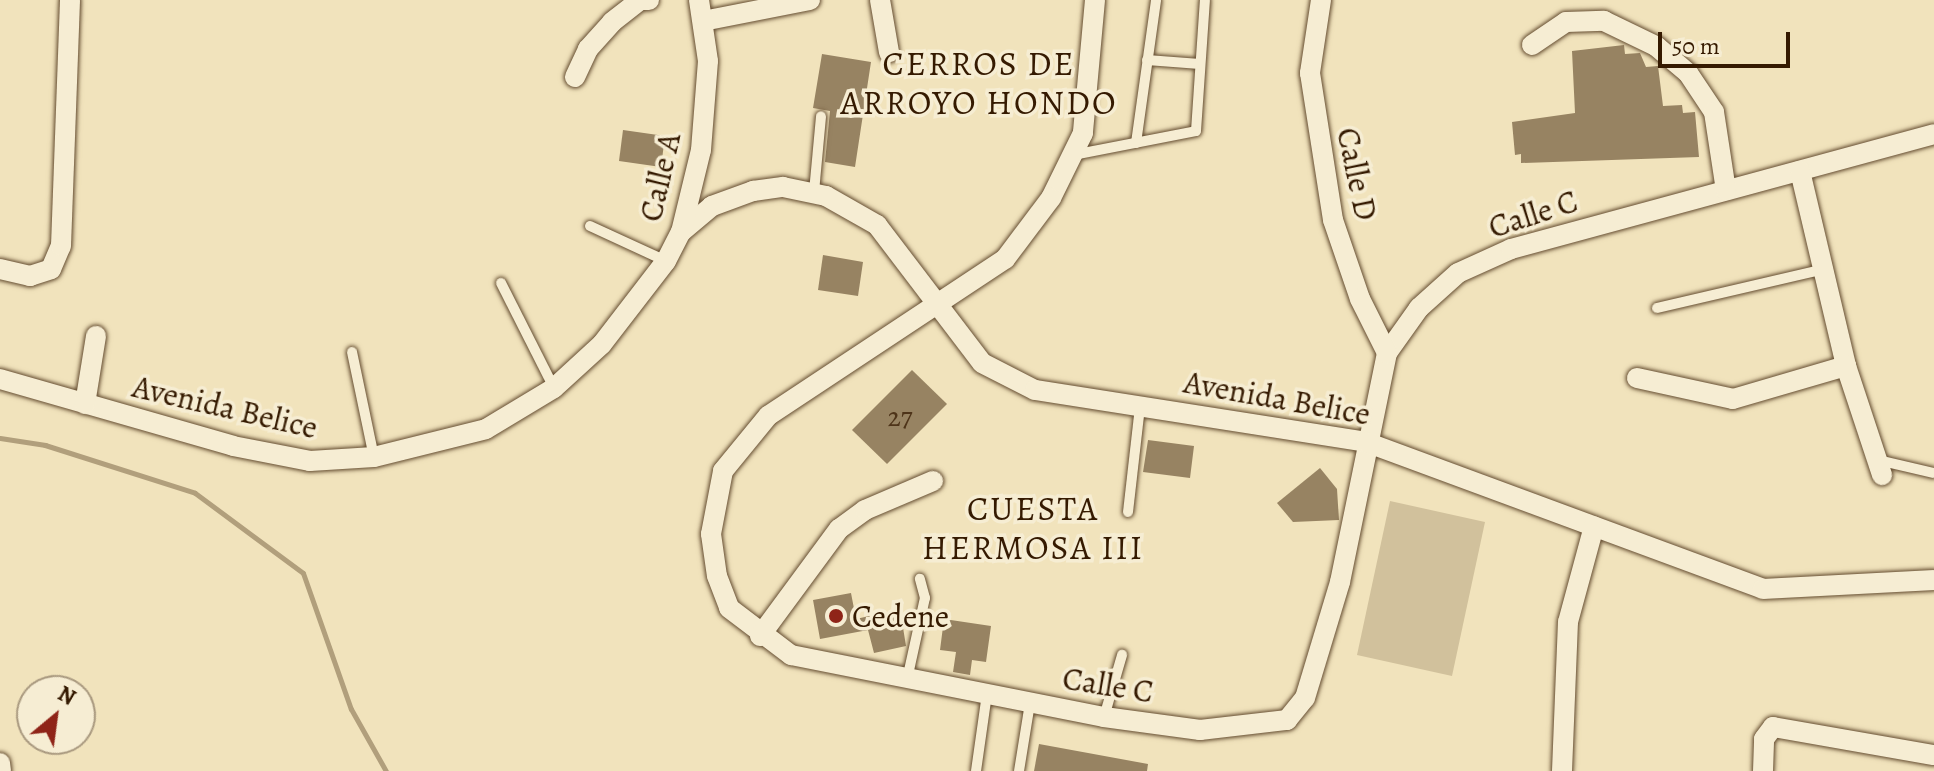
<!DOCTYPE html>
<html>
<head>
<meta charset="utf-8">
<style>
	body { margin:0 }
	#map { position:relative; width:1934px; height:771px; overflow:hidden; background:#f1e3bc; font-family:Alegreya,serif }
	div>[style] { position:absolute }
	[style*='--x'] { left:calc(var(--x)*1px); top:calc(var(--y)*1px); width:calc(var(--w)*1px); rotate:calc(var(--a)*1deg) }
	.green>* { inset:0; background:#d1c19c }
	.stream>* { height:5px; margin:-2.5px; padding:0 2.5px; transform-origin:2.5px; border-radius:2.5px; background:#b19f7c }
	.building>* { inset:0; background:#978362 }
	.roads { filter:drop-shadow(0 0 2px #644c30) drop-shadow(0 0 2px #644c30) }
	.service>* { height:10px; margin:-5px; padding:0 5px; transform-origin:5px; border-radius:5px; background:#f6edd3 }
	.minor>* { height:20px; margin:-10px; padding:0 10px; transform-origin:10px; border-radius:10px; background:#f6edd3 }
	.dots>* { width:22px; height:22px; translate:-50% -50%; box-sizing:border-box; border:4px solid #f6edd3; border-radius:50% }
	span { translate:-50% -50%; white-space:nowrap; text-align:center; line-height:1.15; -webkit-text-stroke:7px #f6edd3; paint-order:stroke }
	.number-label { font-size:28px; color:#4e3419 }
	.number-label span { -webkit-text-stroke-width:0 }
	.street-label { font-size:32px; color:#351a01 }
	.poi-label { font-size:32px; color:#351a01 }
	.left { translate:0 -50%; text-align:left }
	.neighbourhood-label { font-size:34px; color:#351a01; letter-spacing:2px }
	.north { position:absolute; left:16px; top:675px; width:80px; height:80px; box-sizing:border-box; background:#f6edd3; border:2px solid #a9997f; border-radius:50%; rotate:29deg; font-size:22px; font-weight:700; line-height:32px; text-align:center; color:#351a01 }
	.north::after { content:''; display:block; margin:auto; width:28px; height:36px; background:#8f2418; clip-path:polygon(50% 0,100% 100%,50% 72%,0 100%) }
	.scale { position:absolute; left:1658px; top:32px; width:132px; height:36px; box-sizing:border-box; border:4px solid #351a01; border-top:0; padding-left:10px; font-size:24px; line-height:28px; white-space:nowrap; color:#351a01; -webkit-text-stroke:6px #f6edd3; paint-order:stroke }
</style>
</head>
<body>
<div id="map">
	<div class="green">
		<i style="clip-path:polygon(1390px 501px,1485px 522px,1452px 676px,1357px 655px)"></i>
	</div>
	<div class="stream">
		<i style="--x:0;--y:438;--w:46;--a:8.8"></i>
		<i style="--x:45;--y:445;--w:157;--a:17.7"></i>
		<i style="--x:195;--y:493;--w:134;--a:36.5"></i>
		<i style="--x:303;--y:573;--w:144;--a:70.6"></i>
		<i style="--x:351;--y:709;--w:71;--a:60.6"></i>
	</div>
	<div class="building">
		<i style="clip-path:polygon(1624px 45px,1625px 54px,1640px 53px,1646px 67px,1658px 66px,1663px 106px,1682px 105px,1683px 113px,1695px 112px,1699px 157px,1521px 163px,1521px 154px,1515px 155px,1512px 122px,1575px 113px,1572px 51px)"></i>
		<i style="clip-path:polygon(822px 54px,871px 62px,855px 167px,825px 162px,830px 111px,813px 108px)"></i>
		<i style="clip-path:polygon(623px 130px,665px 136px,661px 167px,619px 161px)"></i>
		<i style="clip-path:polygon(823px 255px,863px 262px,858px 296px,818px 290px)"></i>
		<i style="clip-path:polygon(912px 370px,947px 404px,887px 464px,852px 430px)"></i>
		<i style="clip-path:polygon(1148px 440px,1194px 446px,1190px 478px,1143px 472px)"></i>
		<i style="clip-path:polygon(1320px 468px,1337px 489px,1339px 520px,1293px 522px,1277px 503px)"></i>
		<i style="clip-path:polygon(851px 593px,856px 619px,900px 609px,906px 646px,874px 653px,868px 630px,820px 639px,813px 600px)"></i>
		<i style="clip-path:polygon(944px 619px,991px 626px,986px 662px,972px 660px,970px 675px,953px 672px,956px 652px,940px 650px)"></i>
		<i style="clip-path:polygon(1039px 744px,1148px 764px,1147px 771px,1034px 771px)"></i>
	</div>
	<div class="roads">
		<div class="service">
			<i style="--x:1147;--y:60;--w:53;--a:4.3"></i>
			<i style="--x:1136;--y:143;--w:144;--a:-82"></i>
			<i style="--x:1073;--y:155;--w:125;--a:-11"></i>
			<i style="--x:1196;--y:131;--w:131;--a:-86.1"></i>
			<i style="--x:814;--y:192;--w:76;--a:-84.7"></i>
			<i style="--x:590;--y:226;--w:84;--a:24.7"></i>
			<i style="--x:501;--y:283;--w:118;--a:63.2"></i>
			<i style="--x:1657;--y:308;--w:171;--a:-13.1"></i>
			<i style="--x:352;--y:352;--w:107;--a:78.2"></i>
			<i style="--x:1878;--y:460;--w:57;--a:13.1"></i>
			<i style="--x:1128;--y:512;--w:107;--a:-83.5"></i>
			<i style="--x:908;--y:675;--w:79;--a:-77.6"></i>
			<i style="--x:925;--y:598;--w:20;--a:-105"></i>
			<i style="--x:1104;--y:717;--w:65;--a:-73.8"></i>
			<i style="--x:976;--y:771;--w:78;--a:-81.9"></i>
			<i style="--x:1019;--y:771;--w:69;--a:-80.8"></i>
		</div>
		<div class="minor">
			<i style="--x:880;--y:0;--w:53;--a:80.2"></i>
			<i style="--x:1095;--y:0;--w:134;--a:95.2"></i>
			<i style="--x:1083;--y:133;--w:72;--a:116.2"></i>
			<i style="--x:1051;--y:198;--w:76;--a:127"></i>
			<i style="--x:1005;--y:259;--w:284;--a:146.5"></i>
			<i style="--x:768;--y:416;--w:71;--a:129.3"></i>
			<i style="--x:723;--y:471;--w:64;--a:100.8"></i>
			<i style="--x:711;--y:534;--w:42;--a:81.9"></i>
			<i style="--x:717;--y:576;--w:34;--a:69"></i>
			<i style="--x:729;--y:608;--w:78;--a:37.2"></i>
			<i style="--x:791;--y:655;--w:319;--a:11.2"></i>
			<i style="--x:1104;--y:717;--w:97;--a:7.7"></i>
			<i style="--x:1200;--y:730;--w:88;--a:-6.6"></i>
			<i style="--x:1287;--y:720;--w:28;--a:-51"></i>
			<i style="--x:1305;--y:698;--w:121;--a:-73.2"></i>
			<i style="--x:1340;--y:582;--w:234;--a:-78.4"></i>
			<i style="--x:1387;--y:353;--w:55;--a:-54.6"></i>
			<i style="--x:1419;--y:308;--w:52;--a:-41.9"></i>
			<i style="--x:1458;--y:273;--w:58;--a:-24.4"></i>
			<i style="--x:1511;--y:249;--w:438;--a:-15.2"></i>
			<i style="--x:1321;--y:0;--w:74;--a:98.6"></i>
			<i style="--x:1310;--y:73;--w:149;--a:81.1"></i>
			<i style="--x:1333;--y:220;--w:83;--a:71.1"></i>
			<i style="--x:1360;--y:299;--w:60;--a:63.4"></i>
			<i style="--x:703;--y:21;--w:109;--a:-11.1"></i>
			<i style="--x:1532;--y:45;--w:41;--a:-34.1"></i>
			<i style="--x:1566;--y:22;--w:38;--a:-2"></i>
			<i style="--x:1604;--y:21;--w:58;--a:25.7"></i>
			<i style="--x:1656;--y:46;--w:42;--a:40.2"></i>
			<i style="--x:1688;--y:73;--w:47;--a:56.3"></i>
			<i style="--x:1714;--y:112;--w:79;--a:81.3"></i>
			<i style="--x:575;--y:77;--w:31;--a:-65"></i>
			<i style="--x:588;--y:49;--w:36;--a:-48"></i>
			<i style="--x:612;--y:22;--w:36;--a:-38"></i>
			<i style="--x:640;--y:0;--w:9;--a:0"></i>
			<i style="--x:1800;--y:171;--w:200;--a:76.7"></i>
			<i style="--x:1846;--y:366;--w:115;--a:71.7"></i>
			<i style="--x:681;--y:232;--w:40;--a:-40"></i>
			<i style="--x:712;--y:206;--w:44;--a:-20.1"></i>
			<i style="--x:753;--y:191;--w:30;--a:-8"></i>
			<i style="--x:783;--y:187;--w:44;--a:11.8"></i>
			<i style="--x:826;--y:196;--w:59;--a:29.6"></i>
			<i style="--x:877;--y:225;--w:173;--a:52.7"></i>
			<i style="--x:982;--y:363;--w:59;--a:27"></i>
			<i style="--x:1035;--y:390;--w:335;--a:8.9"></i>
			<i style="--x:1366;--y:442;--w:423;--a:20.3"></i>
			<i style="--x:1763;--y:589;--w:171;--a:-3"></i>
			<i style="--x:0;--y:269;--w:31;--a:13"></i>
			<i style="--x:30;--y:276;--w:22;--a:-18"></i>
			<i style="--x:51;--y:269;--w:25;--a:-67"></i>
			<i style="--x:61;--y:246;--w:246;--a:-87.9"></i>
			<i style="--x:1637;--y:378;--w:98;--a:12.3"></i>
			<i style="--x:1733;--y:399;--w:118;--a:-16.3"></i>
			<i style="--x:0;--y:379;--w:242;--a:16"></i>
			<i style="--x:233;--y:446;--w:78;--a:11"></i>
			<i style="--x:310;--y:461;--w:64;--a:-3.6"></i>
			<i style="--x:374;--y:457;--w:115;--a:-14"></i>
			<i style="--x:486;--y:429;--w:79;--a:-31.1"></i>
			<i style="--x:554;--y:388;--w:65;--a:-42.5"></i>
			<i style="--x:602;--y:344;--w:105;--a:-52.4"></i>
			<i style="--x:666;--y:261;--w:33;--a:-63"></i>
			<i style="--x:681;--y:232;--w:84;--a:-76.3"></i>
			<i style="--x:701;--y:150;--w:89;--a:-85.5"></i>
			<i style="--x:708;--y:61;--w:62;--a:-98.4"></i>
			<i style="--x:85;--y:404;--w:69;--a:-80.8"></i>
			<i style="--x:760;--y:636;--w:133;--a:-53.6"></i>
			<i style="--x:839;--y:529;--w:32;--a:-36"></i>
			<i style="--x:865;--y:510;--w:74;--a:-23.1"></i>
			<i style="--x:0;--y:763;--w:8;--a:83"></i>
			<i style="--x:1562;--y:771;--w:149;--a:-87.7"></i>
			<i style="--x:1568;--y:622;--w:99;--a:-74.8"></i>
			<i style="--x:1763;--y:771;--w:32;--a:-88"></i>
			<i style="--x:1764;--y:739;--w:15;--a:-53"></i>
			<i style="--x:1773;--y:727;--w:163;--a:9.9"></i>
		</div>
	</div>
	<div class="dots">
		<i style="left:836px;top:616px;background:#8f2418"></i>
	</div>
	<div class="number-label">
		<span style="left:900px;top:417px">27</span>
	</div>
	<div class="street-label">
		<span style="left:1357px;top:174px;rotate:78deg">Calle D</span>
		<span style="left:660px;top:177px;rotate:-77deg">Calle A</span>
		<span style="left:1533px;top:214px;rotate:-18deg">Calle C</span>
		<span style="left:1277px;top:398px;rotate:10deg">Avenida Belice</span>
		<span style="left:225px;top:407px;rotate:13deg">Avenida Belice</span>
		<span style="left:1108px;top:685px;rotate:9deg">Calle C</span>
	</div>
	<div class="poi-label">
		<span class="left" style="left:852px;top:616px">Cedene</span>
	</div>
	<div class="neighbourhood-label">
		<span style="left:979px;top:83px">CERROS DE<br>ARROYO HONDO</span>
		<span style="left:1033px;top:528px">CUESTA<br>HERMOSA III</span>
	</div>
	<div class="north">N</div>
	<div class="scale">50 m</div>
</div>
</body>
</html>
